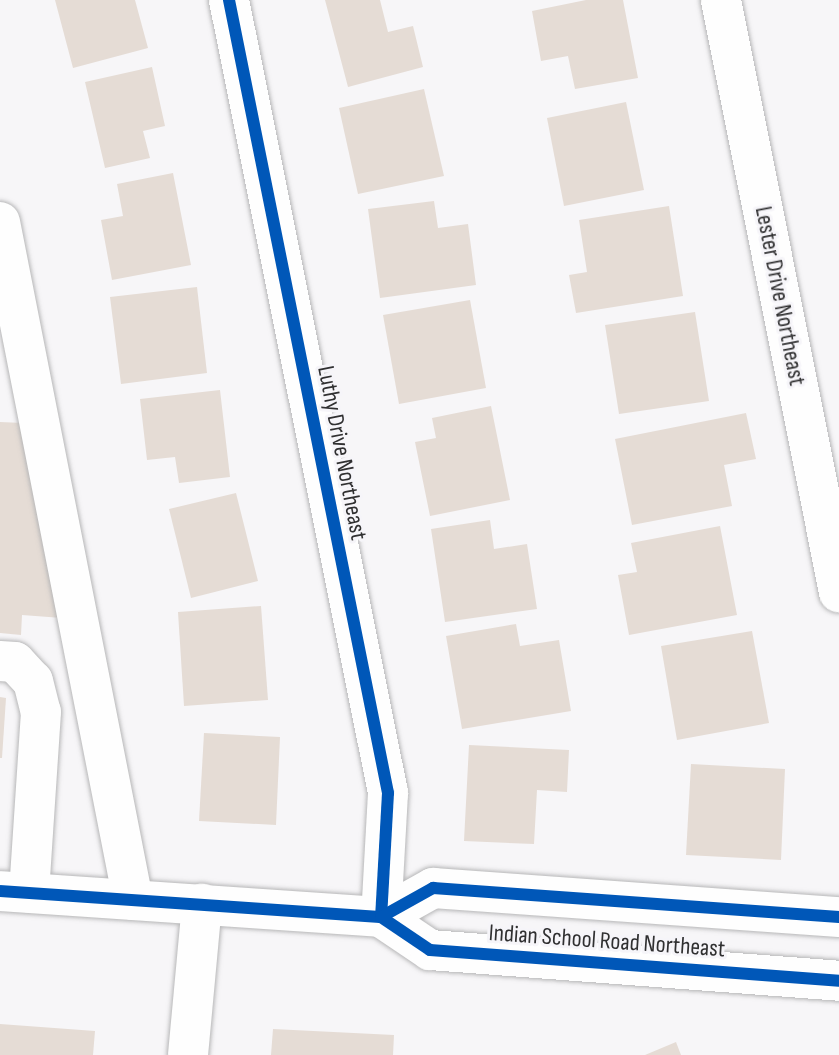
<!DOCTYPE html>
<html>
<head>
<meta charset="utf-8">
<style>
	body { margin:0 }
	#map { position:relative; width:839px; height:1055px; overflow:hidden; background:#f7f6f8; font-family:"Sofia Sans Condensed",sans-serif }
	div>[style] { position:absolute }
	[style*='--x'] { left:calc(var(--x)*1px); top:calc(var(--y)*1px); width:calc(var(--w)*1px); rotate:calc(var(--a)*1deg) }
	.building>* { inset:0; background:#e5dcd5 }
	.roads { filter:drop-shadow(0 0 2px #b7b7b8) drop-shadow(0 0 2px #b7b7b8) }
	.minor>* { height:40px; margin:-20px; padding:0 20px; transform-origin:20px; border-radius:20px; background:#fefefe }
	.cycleway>* { height:12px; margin:-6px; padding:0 6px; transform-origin:6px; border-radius:6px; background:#0057b8 }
	span { translate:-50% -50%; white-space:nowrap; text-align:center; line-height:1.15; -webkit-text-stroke:6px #f6f5f9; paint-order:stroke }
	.street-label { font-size:24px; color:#303031 }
</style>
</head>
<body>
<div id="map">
	<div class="building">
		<i style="clip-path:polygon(55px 0,135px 0,148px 48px,73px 68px)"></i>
		<i style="clip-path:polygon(325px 0,380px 0,388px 32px,413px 26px,423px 67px,348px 87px)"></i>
		<i style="clip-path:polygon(586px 0,623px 0,638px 78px,575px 89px,568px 56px,541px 61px,532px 11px)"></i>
		<i style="clip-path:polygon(152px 67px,165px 126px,143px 131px,150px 158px,105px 168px,85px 82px)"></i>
		<i style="clip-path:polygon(424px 89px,444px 176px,358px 194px,339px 108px)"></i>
		<i style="clip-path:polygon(626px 102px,644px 190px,564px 206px,547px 118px)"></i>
		<i style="clip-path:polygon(173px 173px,191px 265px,112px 280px,101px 220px,123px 216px,117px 184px)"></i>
		<i style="clip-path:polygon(434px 201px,438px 228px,468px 224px,476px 285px,380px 298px,368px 209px)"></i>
		<i style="clip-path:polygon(669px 206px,683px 296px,576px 313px,569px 275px,587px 272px,579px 220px)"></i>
		<i style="clip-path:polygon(197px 287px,207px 373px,121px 384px,110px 297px)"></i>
		<i style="clip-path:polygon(470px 300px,486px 388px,399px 404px,383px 315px)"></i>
		<i style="clip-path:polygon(695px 312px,709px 401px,619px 414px,605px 325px)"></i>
		<i style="clip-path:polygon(220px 390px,230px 477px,179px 483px,175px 457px,147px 460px,140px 399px)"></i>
		<i style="clip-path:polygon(491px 406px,510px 500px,430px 516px,415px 442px,436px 438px,432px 418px)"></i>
		<i style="clip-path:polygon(746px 413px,756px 459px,724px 465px,732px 506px,632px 525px,615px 439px)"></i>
		<i style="clip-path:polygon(0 422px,23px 423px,62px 618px,22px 615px,21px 635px,0 633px)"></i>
		<i style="clip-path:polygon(236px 493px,258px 581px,191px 598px,169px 509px)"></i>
		<i style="clip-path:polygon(490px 520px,494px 549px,527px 544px,537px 609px,445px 622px,431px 529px)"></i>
		<i style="clip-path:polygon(720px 526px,737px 615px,629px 635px,618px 575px,637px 572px,631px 543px)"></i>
		<i style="clip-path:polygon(261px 606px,268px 700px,184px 706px,178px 612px)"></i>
		<i style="clip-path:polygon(516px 624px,520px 646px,559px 640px,571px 711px,462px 729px,446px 636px)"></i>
		<i style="clip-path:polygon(752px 631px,769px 723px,677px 740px,661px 646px)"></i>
		<i style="clip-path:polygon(0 697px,6px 698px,2px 758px,0 758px)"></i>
		<i style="clip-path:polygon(204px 733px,280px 737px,276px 825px,199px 821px)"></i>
		<i style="clip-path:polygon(469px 745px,569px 750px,567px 792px,537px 790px,534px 844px,464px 841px)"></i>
		<i style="clip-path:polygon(691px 764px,785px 769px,781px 860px,686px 855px)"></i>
		<i style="clip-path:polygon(0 1024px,95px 1031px,93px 1055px,0 1055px)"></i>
		<i style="clip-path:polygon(273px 1029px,394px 1035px,393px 1055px,271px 1055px)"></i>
		<i style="clip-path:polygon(676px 1042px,681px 1055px,645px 1055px)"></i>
	</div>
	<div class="roads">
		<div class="minor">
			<i style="--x:229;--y:0;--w:809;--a:78.66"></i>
			<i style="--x:388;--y:793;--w:124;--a:93.2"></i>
			<i style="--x:721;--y:0;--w:604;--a:78.73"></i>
			<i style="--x:0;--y:222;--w:691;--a:78.9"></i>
			<i style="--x:0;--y:661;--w:15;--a:4"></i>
			<i style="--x:15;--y:662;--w:26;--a:47"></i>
			<i style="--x:33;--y:681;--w:32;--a:76"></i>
			<i style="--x:41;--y:712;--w:181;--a:93.8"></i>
			<i style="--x:0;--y:891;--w:382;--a:3.9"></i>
			<i style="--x:381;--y:917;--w:59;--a:34"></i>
			<i style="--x:430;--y:950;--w:410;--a:4.3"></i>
			<i style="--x:381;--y:917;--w:60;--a:-29.1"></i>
			<i style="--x:433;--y:888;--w:407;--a:4.1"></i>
			<i style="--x:188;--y:1055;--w:152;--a:-84.7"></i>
		</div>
	</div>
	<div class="cycleway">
		<i style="--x:229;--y:0;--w:809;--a:78.66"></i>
		<i style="--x:388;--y:793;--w:124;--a:93.2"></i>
		<i style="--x:0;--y:891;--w:382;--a:3.9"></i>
		<i style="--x:381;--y:917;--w:59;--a:34"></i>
		<i style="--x:430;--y:950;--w:410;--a:4.3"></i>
		<i style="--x:381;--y:917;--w:60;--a:-29.1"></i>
		<i style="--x:433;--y:888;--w:407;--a:4.1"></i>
	</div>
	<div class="street-label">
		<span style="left:780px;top:296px;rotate:79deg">Lester Drive Northeast</span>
		<span style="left:342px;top:453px;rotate:79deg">Luthy Drive Northeast</span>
		<span style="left:607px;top:941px;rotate:4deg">Indian School Road Northeast</span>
	</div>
</div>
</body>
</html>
